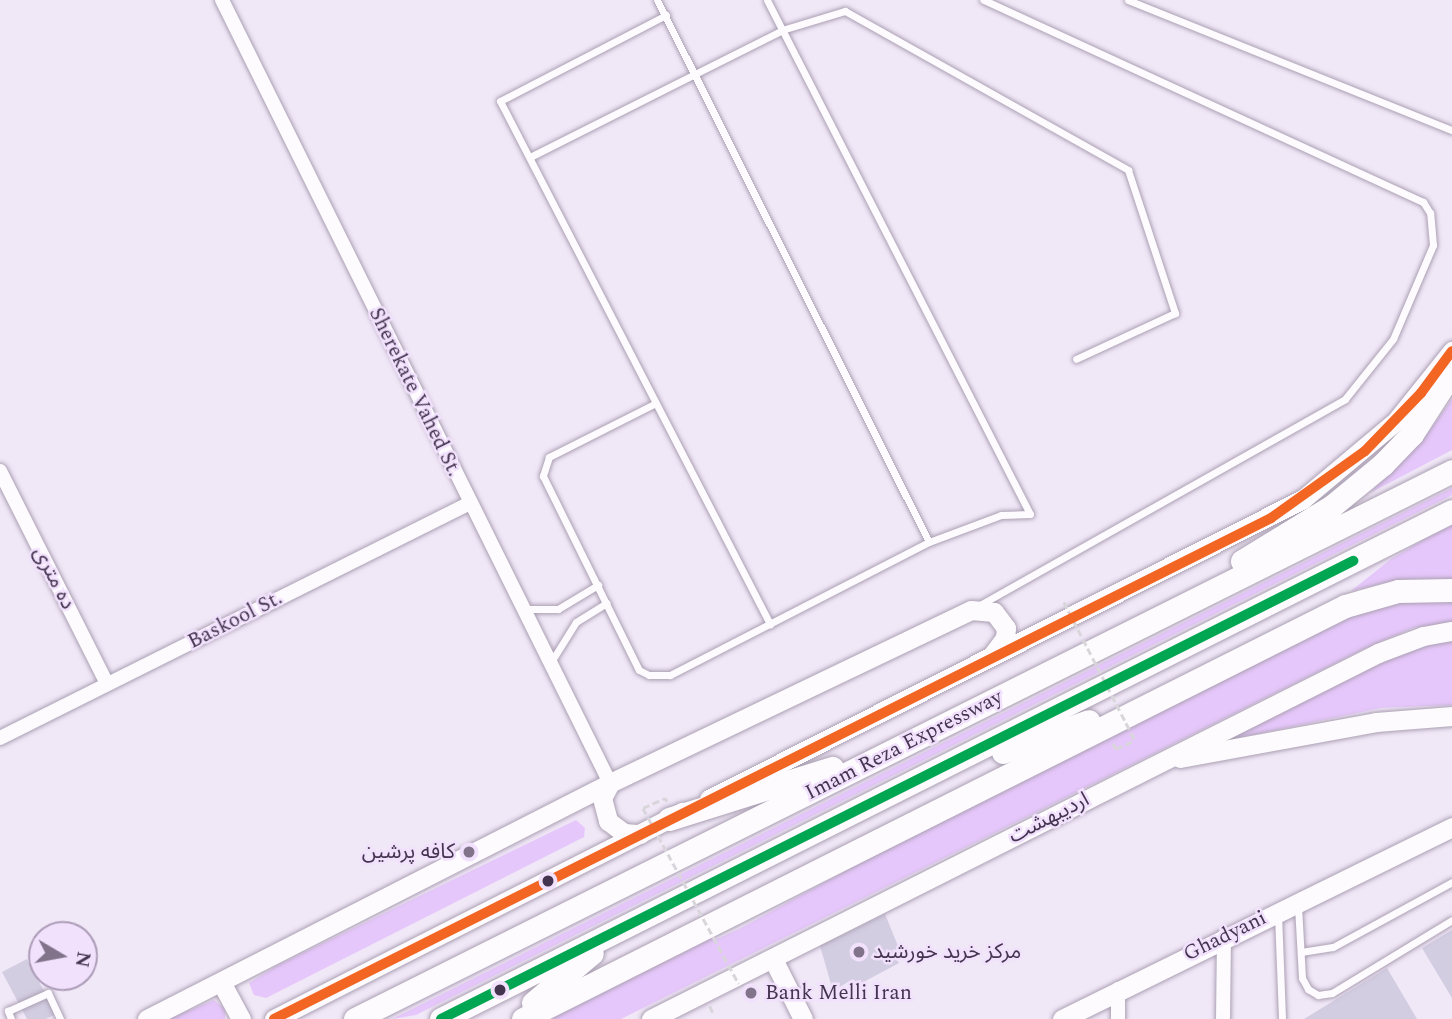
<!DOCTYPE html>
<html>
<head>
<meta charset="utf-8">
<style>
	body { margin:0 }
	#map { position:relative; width:1452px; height:1019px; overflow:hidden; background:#f0e7f7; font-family:Spectral,"Noto Sans Arabic",serif }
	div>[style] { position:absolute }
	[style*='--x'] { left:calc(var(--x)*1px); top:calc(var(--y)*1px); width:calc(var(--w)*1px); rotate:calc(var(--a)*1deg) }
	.green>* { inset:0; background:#e6c7fb }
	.building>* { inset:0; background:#d3cde2 }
	.path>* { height:2.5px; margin-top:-1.25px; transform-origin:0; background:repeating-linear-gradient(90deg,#d9d6db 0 7px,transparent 0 10.5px) }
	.roads { filter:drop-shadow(0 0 2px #aba0b3) drop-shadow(0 0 2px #aba0b3) }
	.service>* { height:7px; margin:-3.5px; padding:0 3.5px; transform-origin:3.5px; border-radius:3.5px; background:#fdfbfe }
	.minor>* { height:14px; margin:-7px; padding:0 7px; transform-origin:7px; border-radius:7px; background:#fdfbfe }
	.secondary>* { height:19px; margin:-9.5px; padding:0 9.5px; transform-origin:9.5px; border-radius:9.5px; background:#fdfbfe }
	.trunk>* { height:23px; margin:-11.5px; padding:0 11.5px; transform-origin:11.5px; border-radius:11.5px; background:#fdfbfe }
	.path-bridge>* { height:2.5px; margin-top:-1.25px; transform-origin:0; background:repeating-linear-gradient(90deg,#d9d6db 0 7px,transparent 0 10.5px) }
	.bus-1>* { height:10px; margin:-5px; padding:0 5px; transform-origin:5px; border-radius:5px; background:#f26522 }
	.bus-2>* { height:10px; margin:-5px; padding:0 5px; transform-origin:5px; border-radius:5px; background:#00a651 }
	.dots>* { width:19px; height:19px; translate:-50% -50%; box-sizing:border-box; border:4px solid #f1e1fd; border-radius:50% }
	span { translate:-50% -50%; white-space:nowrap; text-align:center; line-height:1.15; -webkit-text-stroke:5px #f1e1fd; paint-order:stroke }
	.street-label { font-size:21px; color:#44344f }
	.poi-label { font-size:21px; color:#44344f }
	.right { translate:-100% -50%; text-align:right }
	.left { translate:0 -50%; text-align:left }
	.north { position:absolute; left:28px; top:921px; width:70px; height:70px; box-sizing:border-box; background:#f1e1fd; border:2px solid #ac9cb7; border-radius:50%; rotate:100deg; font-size:19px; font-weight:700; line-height:28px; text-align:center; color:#44344f }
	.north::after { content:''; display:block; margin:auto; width:24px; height:32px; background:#80738a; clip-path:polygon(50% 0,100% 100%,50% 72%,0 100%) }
</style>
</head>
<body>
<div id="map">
	<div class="green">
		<i style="clip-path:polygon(1452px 399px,1452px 450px,1370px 493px,1427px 434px)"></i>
		<i style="clip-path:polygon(1452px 488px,1452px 495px,416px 1015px,392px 1019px)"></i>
		<i style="clip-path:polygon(1452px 523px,1452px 581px,1384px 583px,1351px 591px,1391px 559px)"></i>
		<i style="clip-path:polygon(1452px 598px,1452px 623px,1413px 628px,1366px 648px,621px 1019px,540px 1019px,709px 937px,717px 939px,741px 928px,935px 822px,1348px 616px,1396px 601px)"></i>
		<i style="clip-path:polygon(1452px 640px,1452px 705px,1381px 708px,1223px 741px,1399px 653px)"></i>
		<i style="clip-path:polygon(576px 820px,585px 828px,584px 837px,266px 998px,254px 995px,249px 983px,278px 965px)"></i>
		<i style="clip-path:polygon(214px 1000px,225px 1009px,225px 1019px,169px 1019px)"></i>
	</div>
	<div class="building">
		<i style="clip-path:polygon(885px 914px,900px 951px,893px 954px,899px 963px,858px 985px,853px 979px,833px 991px,820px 946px)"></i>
		<i style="clip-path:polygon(1452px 930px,1452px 998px,1422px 948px)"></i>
		<i style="clip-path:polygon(27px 959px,56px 1014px,46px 1019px,27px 1019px,2px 972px)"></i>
		<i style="clip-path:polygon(1387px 968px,1417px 1019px,1304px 1019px)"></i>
	</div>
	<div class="path">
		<i style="--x:1113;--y:743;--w:7;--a:63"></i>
		<i style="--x:1116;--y:749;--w:21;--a:-25"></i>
		<i style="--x:643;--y:808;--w:24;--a:-24"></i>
		<i style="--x:665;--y:798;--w:4;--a:56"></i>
		<i style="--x:710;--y:1006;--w:8;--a:67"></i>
	</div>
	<div class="roads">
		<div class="service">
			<i style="--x:657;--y:0;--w:606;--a:63.35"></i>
			<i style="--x:1128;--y:0;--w:349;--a:21.9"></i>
			<i style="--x:666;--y:15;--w:187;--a:152.6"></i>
			<i style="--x:500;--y:101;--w:589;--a:62.69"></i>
			<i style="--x:530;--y:157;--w:282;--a:-26.7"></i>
			<i style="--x:782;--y:30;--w:66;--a:-16.8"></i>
			<i style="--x:845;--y:11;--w:325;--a:29.3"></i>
			<i style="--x:1128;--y:170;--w:151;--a:71.8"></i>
			<i style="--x:1175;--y:313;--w:109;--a:155.1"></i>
			<i style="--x:654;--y:404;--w:118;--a:153.2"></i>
			<i style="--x:549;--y:457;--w:20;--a:108"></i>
			<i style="--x:543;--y:476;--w:216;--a:63.7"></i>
			<i style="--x:639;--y:670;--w:11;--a:27"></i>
			<i style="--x:649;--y:675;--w:21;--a:0"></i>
			<i style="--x:670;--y:675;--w:291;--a:-27.2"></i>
			<i style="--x:929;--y:542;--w:77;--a:-20.6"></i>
			<i style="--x:1001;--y:515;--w:29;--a:-2"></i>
			<i style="--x:1030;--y:514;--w:577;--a:-117.1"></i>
			<i style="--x:978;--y:606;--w:421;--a:-29.4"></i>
			<i style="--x:1345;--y:399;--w:77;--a:-51.3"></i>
			<i style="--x:1393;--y:339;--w:102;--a:-66.9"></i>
			<i style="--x:1433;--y:245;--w:32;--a:-95"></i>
			<i style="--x:1430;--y:213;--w:13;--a:-122"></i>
			<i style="--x:1423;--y:202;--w:484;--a:-155.3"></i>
			<i style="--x:525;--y:609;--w:33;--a:0"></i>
			<i style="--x:558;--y:609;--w:47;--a:-31"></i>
			<i style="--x:551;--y:662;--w:47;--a:-58"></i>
			<i style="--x:576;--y:622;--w:36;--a:-32"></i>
			<i style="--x:1298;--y:906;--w:72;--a:86.8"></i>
			<i style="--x:1302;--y:978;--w:13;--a:61"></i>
			<i style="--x:1308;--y:989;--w:12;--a:31"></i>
			<i style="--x:1318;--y:995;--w:14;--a:-8"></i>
			<i style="--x:1332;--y:993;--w:140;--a:-31.3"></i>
			<i style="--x:1278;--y:914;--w:105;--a:87.8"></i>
			<i style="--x:1301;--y:952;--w:32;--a:-9"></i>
			<i style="--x:1333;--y:947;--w:136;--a:-28.6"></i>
			<i style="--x:11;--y:1019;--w:9;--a:-111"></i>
			<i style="--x:8;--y:1011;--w:44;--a:-24.2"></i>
			<i style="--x:48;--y:993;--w:29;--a:65"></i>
		</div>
		<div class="minor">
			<i style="--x:222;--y:0;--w:874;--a:63.64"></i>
			<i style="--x:0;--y:471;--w:238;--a:63.3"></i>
			<i style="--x:0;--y:738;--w:525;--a:-26.57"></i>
			<i style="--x:1118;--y:1019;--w:30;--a:-90"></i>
			<i style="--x:1223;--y:1019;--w:83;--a:-89.3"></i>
		</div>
		<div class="secondary">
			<i style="--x:1180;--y:758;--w:199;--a:-10.4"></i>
			<i style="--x:1376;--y:722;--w:76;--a:-4.5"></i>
			<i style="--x:610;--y:783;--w:17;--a:118"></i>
			<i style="--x:602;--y:798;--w:24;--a:75"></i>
			<i style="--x:608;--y:821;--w:20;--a:37"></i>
			<i style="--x:624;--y:833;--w:16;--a:4"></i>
			<i style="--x:709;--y:799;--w:665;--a:-26.8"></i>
			<i style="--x:1303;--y:499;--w:121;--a:-40"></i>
			<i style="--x:1396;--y:421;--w:90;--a:-51.3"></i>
			<i style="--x:773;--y:959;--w:67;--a:63.4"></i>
			<i style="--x:221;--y:982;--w:42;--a:61.6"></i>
			<i style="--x:147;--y:1019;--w:520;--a:-27.01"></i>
			<i style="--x:610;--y:783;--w:400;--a:-25.6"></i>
			<i style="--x:971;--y:610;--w:23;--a:5"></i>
			<i style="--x:994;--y:612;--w:20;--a:53"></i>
			<i style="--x:1006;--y:628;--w:10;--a:96"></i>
			<i style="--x:1005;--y:638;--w:21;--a:127"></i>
			<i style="--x:274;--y:1019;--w:458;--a:-26.9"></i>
			<i style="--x:651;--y:1019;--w:814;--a:-26.72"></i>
			<i style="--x:1378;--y:653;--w:48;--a:-20.7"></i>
			<i style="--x:1423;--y:636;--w:29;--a:-10"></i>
			<i style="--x:1062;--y:1019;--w:435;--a:-26.2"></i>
		</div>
		<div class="trunk">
			<i style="--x:1242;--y:561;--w:105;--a:-31.4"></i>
			<i style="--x:1332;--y:506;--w:66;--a:-39.5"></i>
			<i style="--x:1383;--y:464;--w:42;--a:-46"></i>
			<i style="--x:1412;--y:434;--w:74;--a:-57.2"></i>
			<i style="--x:1003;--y:752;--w:91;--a:-19.8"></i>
			<i style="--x:669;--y:819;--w:171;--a:-17.4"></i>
			<i style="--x:533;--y:1003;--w:77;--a:-40.3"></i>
			<i style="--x:355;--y:1019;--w:1226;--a:-26.54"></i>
			<i style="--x:441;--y:1019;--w:1131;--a:-26.68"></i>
			<i style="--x:523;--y:1019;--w:920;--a:-26.68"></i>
			<i style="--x:1345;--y:606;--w:55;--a:-15.8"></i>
			<i style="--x:1398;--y:591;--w:54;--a:-1.1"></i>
		</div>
	</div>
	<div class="path-bridge">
		<i style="--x:1064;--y:602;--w:155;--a:62.8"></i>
		<i style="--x:643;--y:808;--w:200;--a:61.4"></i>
	</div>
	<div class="bus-1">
		<i style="--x:274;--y:1019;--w:1116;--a:-26.68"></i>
		<i style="--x:1271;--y:518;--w:115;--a:-35.5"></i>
		<i style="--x:1365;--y:451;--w:81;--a:-46"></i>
		<i style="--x:1421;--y:393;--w:52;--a:-53.6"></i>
	</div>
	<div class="bus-2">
		<i style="--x:441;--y:1019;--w:1021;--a:-26.67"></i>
	</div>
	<div class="dots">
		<i style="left:469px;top:852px;background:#80738a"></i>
		<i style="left:548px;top:881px;background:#44344f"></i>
		<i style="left:859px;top:952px;background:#80738a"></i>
		<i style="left:500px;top:990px;background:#44344f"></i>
		<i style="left:751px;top:993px;background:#80738a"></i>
	</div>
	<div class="street-label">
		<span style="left:415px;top:392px;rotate:64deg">Sherekate Vahed St.</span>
		<span style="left:54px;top:578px;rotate:63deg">ده متری</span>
		<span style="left:235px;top:620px;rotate:-27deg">Baskool St.</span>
		<span style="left:904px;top:745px;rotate:-27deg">Imam Reza Expressway</span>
		<span style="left:1049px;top:818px;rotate:-27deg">اردیبهشت</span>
		<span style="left:1225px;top:936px;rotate:-26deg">Ghadyani</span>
	</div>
	<div class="poi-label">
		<span class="right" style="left:455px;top:852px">کافه پرشین</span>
		<span class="left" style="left:873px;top:952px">مرکز خرید خورشید</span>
		<span class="left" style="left:765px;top:993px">Bank Melli Iran</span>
	</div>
	<div class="north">N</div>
</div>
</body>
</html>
